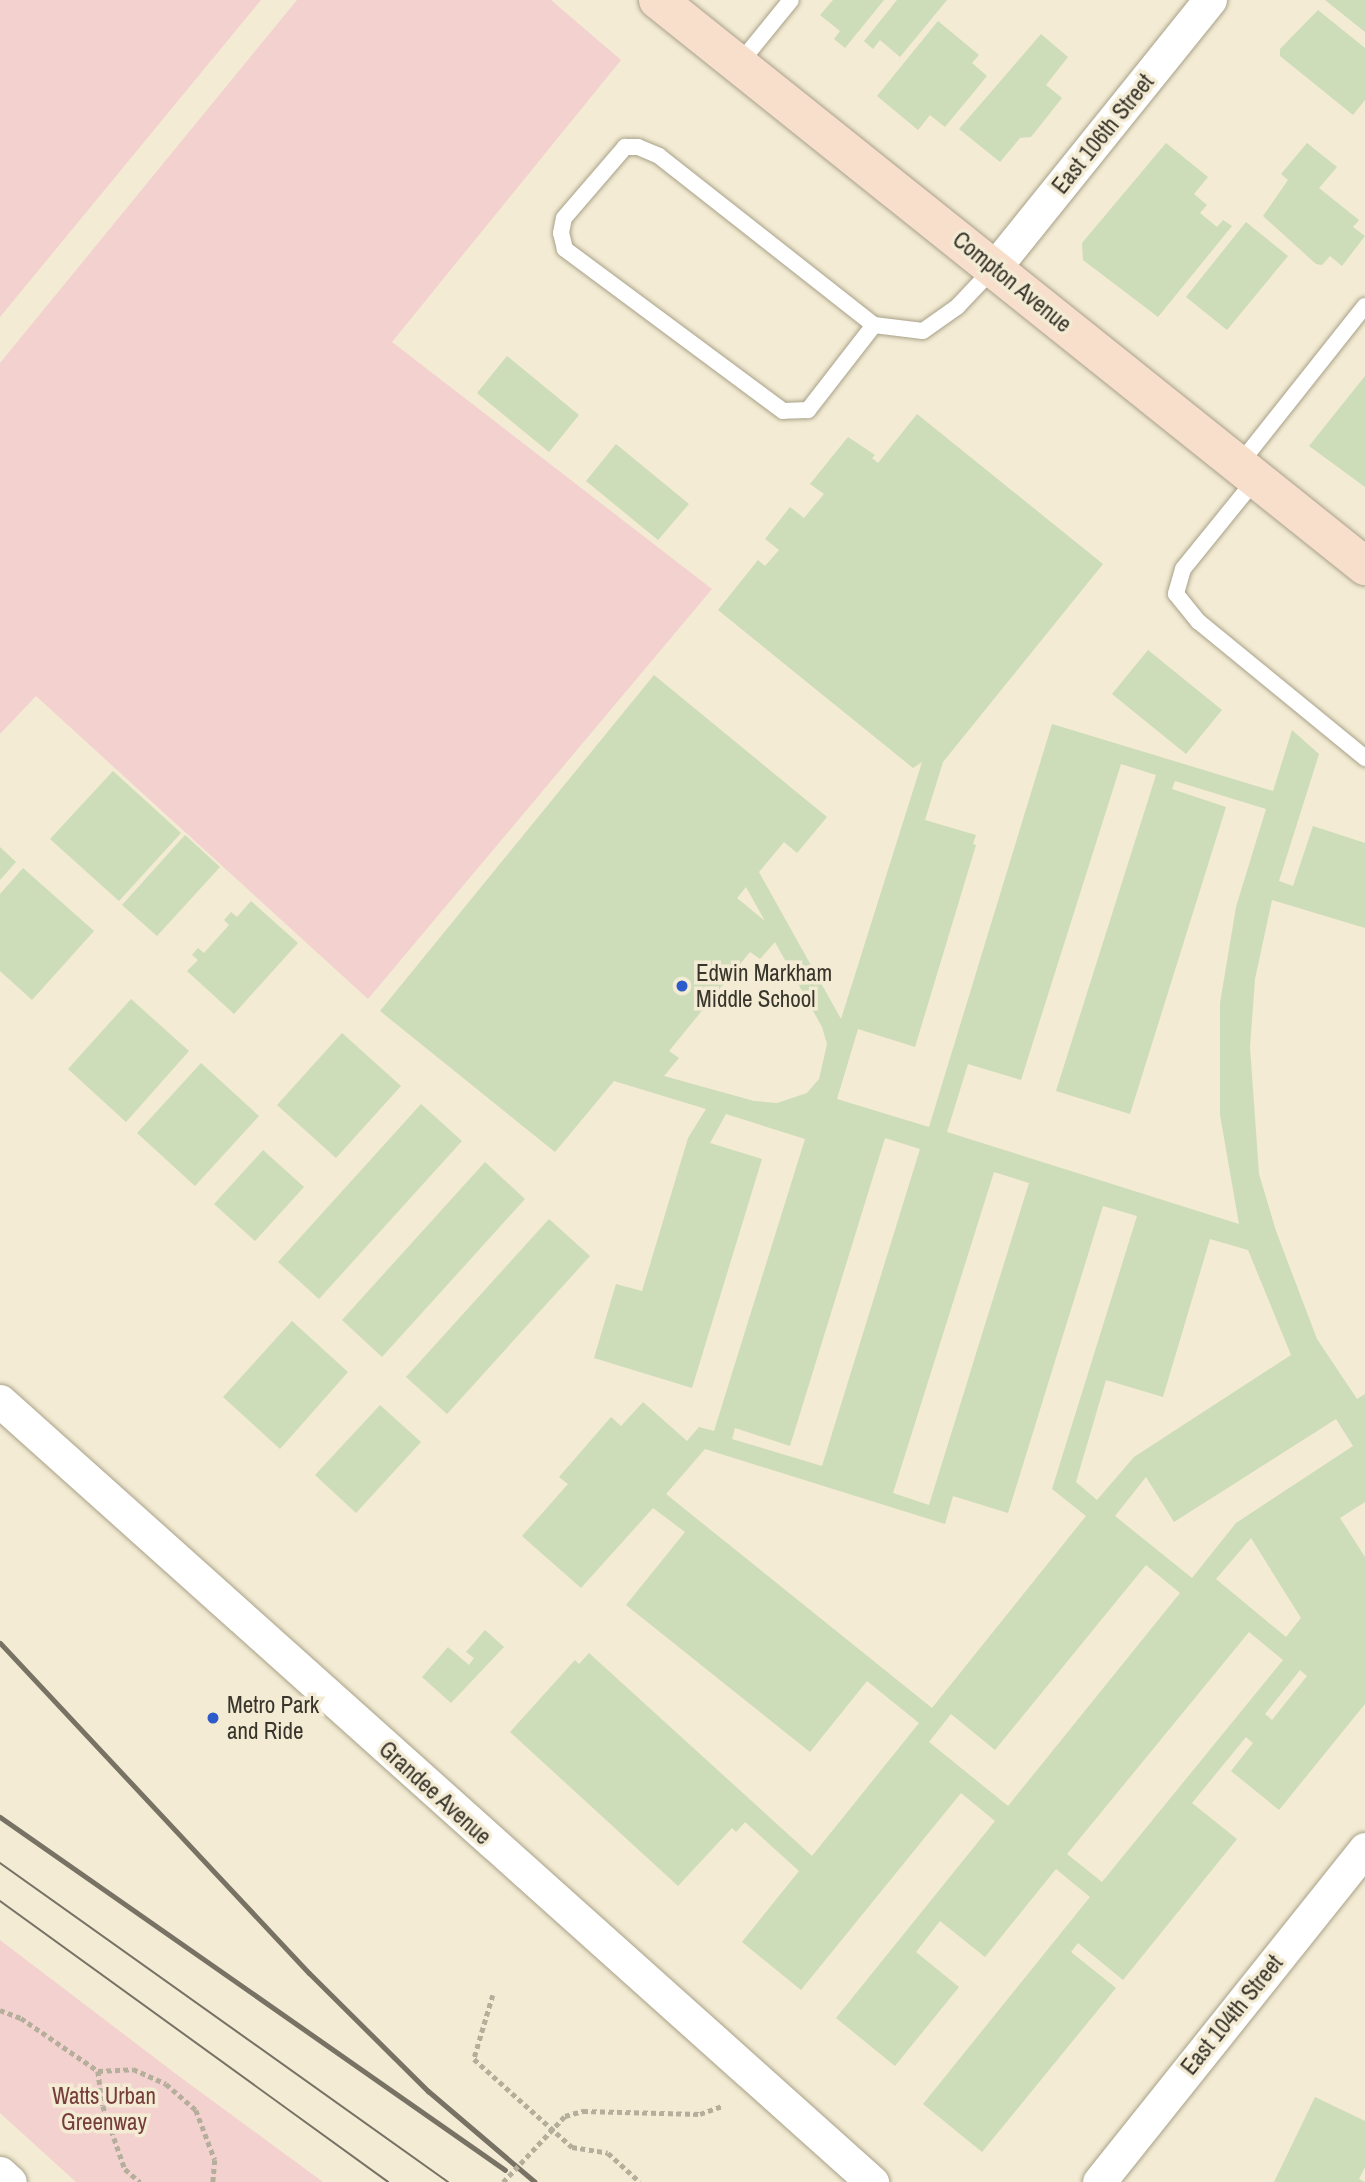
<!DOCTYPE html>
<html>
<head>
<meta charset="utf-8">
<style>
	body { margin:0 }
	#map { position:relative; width:1365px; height:2182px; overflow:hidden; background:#f3ebd3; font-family:"Archivo Narrow",sans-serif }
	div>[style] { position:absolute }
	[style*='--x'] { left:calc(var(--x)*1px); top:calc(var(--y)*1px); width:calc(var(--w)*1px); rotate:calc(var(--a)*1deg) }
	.green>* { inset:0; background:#f3d1cf }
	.building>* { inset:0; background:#cddcb9 }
	.path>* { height:4.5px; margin-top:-2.25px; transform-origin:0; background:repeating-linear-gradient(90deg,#b4ae9b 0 5px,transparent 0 8.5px) }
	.roads { filter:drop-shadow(0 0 2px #a8a189) drop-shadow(0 0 2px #a8a189) }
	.lane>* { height:16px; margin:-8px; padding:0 8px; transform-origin:8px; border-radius:8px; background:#fff }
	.street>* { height:33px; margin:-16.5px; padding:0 16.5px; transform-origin:16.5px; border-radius:16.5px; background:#fff }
	.secondary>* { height:38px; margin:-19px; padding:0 19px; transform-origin:19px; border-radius:19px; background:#f7dfcc }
	.tram>* { height:2px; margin:-1px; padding:0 1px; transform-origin:1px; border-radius:1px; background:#777264 }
	.rail>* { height:5px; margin:-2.5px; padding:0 2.5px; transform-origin:2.5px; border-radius:2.5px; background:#777264 }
	.path-bridge>* { height:4.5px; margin-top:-2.25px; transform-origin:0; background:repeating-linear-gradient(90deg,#b4ae9b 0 5px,transparent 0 8.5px) }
	.dots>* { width:19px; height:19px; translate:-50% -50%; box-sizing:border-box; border:4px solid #f3ebd3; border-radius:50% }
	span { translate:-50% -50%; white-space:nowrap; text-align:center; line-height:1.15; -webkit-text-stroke:7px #f3ebd3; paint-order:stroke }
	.street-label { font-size:23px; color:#38352c }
	.poi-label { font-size:23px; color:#38352c }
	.left { translate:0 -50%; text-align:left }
	.park-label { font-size:23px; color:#773d3b }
</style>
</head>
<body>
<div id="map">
	<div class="green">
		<i style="clip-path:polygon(0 0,261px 0,0 317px)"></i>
		<i style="clip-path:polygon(297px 0,551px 0,621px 60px,392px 342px,712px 589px,368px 999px,36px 696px,0 734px,0 363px)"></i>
		<i style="clip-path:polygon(0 1940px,180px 2077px,323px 2182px,76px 2182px,0 2113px)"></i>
	</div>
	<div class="building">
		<i style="clip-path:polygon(833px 0,884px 0,845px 48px,834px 39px,840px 31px,820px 15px)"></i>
		<i style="clip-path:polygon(897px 0,947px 0,900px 57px,880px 40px,873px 49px,864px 41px)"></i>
		<i style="clip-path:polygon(1325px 0,1365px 0,1365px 32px)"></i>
		<i style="clip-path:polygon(1318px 10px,1365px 48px,1365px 100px,1353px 115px,1280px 56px,1280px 49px)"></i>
		<i style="clip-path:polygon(938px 21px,979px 55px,972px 63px,987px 76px,945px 127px,930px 115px,918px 130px,877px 96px)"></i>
		<i style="clip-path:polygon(1041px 34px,1068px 57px,1046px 85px,1062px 98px,1031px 137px,1020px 138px,1000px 162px,959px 129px)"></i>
		<i style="clip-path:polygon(1166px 143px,1208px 177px,1194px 194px,1207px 205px,1200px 213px,1217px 227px,1223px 220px,1232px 226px,1158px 317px,1083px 260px,1082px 243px)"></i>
		<i style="clip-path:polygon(1307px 143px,1337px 167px,1319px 188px,1359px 220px,1353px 227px,1365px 236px,1342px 266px,1330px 256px,1322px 265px,1316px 264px,1263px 216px,1288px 180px,1281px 174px)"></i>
		<i style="clip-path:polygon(1246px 222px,1288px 256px,1227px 330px,1186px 297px)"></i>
		<i style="clip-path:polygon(507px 356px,579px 415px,549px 452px,477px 393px)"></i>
		<i style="clip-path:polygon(1365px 376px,1365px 487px,1309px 446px)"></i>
		<i style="clip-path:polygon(evenodd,917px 414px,1103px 564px,943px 762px,925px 820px,976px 835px,973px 844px,976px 845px,915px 1047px,858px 1029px,837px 1099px,929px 1127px,1052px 724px,1273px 791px,1292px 730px,1319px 754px,1279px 881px,1293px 886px,1313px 826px,1365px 843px,1365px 928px,1272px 900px,1255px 979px,1250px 1047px,1259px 1174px,1276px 1231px,1317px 1339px,1357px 1399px,1365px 1394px,1365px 1502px,1340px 1518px,1365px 1557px,1365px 1704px,1279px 1810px,1231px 1771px,1253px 1743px,1246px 1737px,1192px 1803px,1237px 1839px,1123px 1980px,1078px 1943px,1071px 1952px,1116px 1988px,982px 2152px,923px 2104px,1090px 1897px,1056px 1869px,985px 1957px,940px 1921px,916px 1952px,959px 1987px,895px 2066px,836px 2018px,995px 1821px,961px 1793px,801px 1990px,742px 1942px,799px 1871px,745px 1822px,736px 1832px,732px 1828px,678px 1886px,510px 1732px,575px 1660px,579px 1664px,589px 1653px,812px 1856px,919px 1723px,867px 1681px,810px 1752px,626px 1605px,685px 1532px,653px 1508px,581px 1588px,522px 1536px,568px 1484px,559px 1477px,611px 1417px,621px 1426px,643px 1402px,687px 1441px,699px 1427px,714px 1431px,805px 1139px,726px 1114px,710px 1143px,762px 1159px,692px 1388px,594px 1358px,616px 1284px,642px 1291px,688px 1138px,706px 1109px,614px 1081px,555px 1152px,380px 1011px,654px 675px,827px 817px,797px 853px,784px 842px,759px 872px,841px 1019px,922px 762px,913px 768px,718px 610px,758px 560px,765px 566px,779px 550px,765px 539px,790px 507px,804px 518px,824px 494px,810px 484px,848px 437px,875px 455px,872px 458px,878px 463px,917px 414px,1121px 764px,1156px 775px,1056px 1091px,1130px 1114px,1226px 807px,1172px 789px,1175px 781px,1266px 809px,1236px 907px,1220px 1003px,1220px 1115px,1239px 1224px,947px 1132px,968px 1064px,1021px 1080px,1121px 764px,917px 414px,746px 887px,765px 921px,737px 898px,746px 887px,917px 414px,775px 942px,822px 1027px,827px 1044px,819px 1079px,807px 1093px,777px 1103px,754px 1101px,664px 1076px,679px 1058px,669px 1051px,750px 952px,760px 959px,775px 942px,917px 414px,885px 1138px,920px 1149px,822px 1466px,732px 1439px,735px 1428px,790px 1446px,885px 1138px,917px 414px,994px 1172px,1029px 1183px,929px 1505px,893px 1493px,994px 1172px,917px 414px,1103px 1206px,1137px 1216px,1052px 1489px,1086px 1516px,932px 1708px,666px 1494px,705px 1449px,945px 1524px,953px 1496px,1008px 1513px,1103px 1206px,917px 414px,1210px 1239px,1248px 1250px,1291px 1355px,1134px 1457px,1097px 1500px,1076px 1482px,1106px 1380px,1163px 1397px,1210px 1239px,917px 414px,1336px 1419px,1353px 1446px,1236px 1523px,1192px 1578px,1115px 1516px,1146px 1477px,1174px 1522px,1336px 1419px,917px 414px,1251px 1538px,1301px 1618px,1286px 1637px,1216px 1579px,1251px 1538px,917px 414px,1146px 1565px,1180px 1593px,1008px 1806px,929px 1742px,951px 1714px,995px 1750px,1146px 1565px,917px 414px,1249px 1632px,1283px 1660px,1102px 1882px,1067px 1854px,1249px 1632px,917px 414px,1300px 1670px,1307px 1676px,1272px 1720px,1265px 1714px,1300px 1670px)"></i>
		<i style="clip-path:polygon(616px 444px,689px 504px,658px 540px,586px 481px)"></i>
		<i style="clip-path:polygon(1148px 650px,1222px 710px,1186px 754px,1112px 694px)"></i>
		<i style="clip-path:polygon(113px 771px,181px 833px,119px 901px,50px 839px)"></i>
		<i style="clip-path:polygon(185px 835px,220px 867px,157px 936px,122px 905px)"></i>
		<i style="clip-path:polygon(0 847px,16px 862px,0 880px)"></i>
		<i style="clip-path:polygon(23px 868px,94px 931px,32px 1000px,0 971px,0 894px)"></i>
		<i style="clip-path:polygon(251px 901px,298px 943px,234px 1014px,187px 971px,198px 960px,192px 955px,198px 948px,204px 953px,229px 925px,224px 920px,231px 912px,237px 917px)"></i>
		<i style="clip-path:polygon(131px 999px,189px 1051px,126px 1122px,68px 1069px)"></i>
		<i style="clip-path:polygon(342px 1033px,401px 1086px,336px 1158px,277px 1105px)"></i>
		<i style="clip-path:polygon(201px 1063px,259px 1116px,195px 1186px,137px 1133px)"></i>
		<i style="clip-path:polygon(421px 1104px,462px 1141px,319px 1299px,278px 1262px)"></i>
		<i style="clip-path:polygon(263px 1150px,304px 1187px,255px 1241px,214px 1204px)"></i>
		<i style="clip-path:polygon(485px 1162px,525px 1199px,382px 1357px,342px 1320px)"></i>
		<i style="clip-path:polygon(549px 1219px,590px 1256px,447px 1414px,406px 1377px)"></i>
		<i style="clip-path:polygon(292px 1321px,348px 1372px,280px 1449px,223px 1397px)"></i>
		<i style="clip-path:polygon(380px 1405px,421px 1442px,356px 1513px,315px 1475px)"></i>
		<i style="clip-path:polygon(485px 1630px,504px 1647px,451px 1703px,422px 1677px,448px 1647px,469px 1665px,474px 1658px,466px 1652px)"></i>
		<i style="clip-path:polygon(1315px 2097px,1365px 2121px,1365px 2167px,1359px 2179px,1365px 2182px,1274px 2182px)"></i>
	</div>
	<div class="path">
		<i style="--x:493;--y:1995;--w:67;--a:106.5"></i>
		<i style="--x:474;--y:2059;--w:132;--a:41.9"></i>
		<i style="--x:572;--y:2147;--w:36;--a:9"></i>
		<i style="--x:608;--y:2153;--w:43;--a:42.2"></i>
		<i style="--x:0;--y:2010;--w:22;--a:21"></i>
		<i style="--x:21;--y:2018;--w:93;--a:34.5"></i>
		<i style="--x:98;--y:2071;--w:35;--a:82"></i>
		<i style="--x:103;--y:2106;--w:67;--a:70.8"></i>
		<i style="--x:125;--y:2169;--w:20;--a:41"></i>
		<i style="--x:98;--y:2071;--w:35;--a:-3"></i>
		<i style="--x:133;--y:2069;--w:36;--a:24"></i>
		<i style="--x:166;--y:2084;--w:40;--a:41"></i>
		<i style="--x:196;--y:2110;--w:53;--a:69.2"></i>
		<i style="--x:215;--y:2160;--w:22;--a:95"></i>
		<i style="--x:565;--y:2116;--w:19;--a:-16"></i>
		<i style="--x:583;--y:2111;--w:117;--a:1.5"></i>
		<i style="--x:700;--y:2114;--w:23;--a:-20"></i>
	</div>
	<div class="roads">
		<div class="lane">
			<i style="--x:739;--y:64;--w:82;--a:-50.9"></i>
			<i style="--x:874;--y:325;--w:108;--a:127.8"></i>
			<i style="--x:808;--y:410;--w:25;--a:178"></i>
			<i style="--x:783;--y:411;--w:272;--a:-143.4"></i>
			<i style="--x:565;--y:249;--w:16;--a:-104"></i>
			<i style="--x:561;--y:233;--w:15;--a:-79"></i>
			<i style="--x:564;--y:218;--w:94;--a:-49.3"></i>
			<i style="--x:625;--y:147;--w:13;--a:0"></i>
			<i style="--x:638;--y:147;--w:23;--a:23"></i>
			<i style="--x:659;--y:156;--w:273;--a:38.2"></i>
			<i style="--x:874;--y:325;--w:49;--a:7"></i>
			<i style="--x:923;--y:331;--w:42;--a:-35.2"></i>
			<i style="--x:957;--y:307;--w:54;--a:-46.5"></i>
			<i style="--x:1238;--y:466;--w:204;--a:-51.6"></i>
			<i style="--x:1255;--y:480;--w:114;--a:129"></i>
			<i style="--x:1183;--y:569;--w:26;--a:106"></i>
			<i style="--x:1176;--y:594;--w:36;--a:51"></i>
			<i style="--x:1199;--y:622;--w:215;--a:39.3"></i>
		</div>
		<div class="street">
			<i style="--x:995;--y:267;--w:343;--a:-51.2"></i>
			<i style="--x:0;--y:1401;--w:1171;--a:41.85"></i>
			<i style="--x:0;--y:2173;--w:13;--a:42"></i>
			<i style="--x:1099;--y:2182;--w:426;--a:-51.4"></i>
		</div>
		<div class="secondary">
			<i style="--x:658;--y:0;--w:906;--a:38.68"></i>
		</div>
	</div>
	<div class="tram">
		<i style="--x:0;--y:1863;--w:550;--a:35.45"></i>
		<i style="--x:0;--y:1901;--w:479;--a:35.9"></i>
	</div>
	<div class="rail">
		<i style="--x:0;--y:1643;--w:452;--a:46.9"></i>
		<i style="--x:309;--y:1973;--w:168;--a:44.8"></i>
		<i style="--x:428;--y:2091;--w:140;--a:40.4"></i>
		<i style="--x:0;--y:1817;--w:616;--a:34.95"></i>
	</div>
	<div class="path-bridge">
		<i style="--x:503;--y:2182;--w:91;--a:-46.8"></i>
	</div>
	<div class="dots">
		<i style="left:682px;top:986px;background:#2e5bca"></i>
		<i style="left:213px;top:1718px;background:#2e5bca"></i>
	</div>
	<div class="street-label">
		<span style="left:1103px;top:134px;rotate:-51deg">East 106th Street</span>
		<span style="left:1012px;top:282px;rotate:39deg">Compton Avenue</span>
		<span style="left:435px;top:1793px;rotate:42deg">Grandee Avenue</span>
		<span style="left:1232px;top:2015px;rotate:-51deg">East 104th Street</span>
	</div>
	<div class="poi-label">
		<span class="left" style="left:696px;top:986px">Edwin Markham<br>Middle School</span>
		<span class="left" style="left:227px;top:1718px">Metro Park<br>and Ride</span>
	</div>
	<div class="park-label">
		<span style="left:104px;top:2109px">Watts Urban<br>Greenway</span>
	</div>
</div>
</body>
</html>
